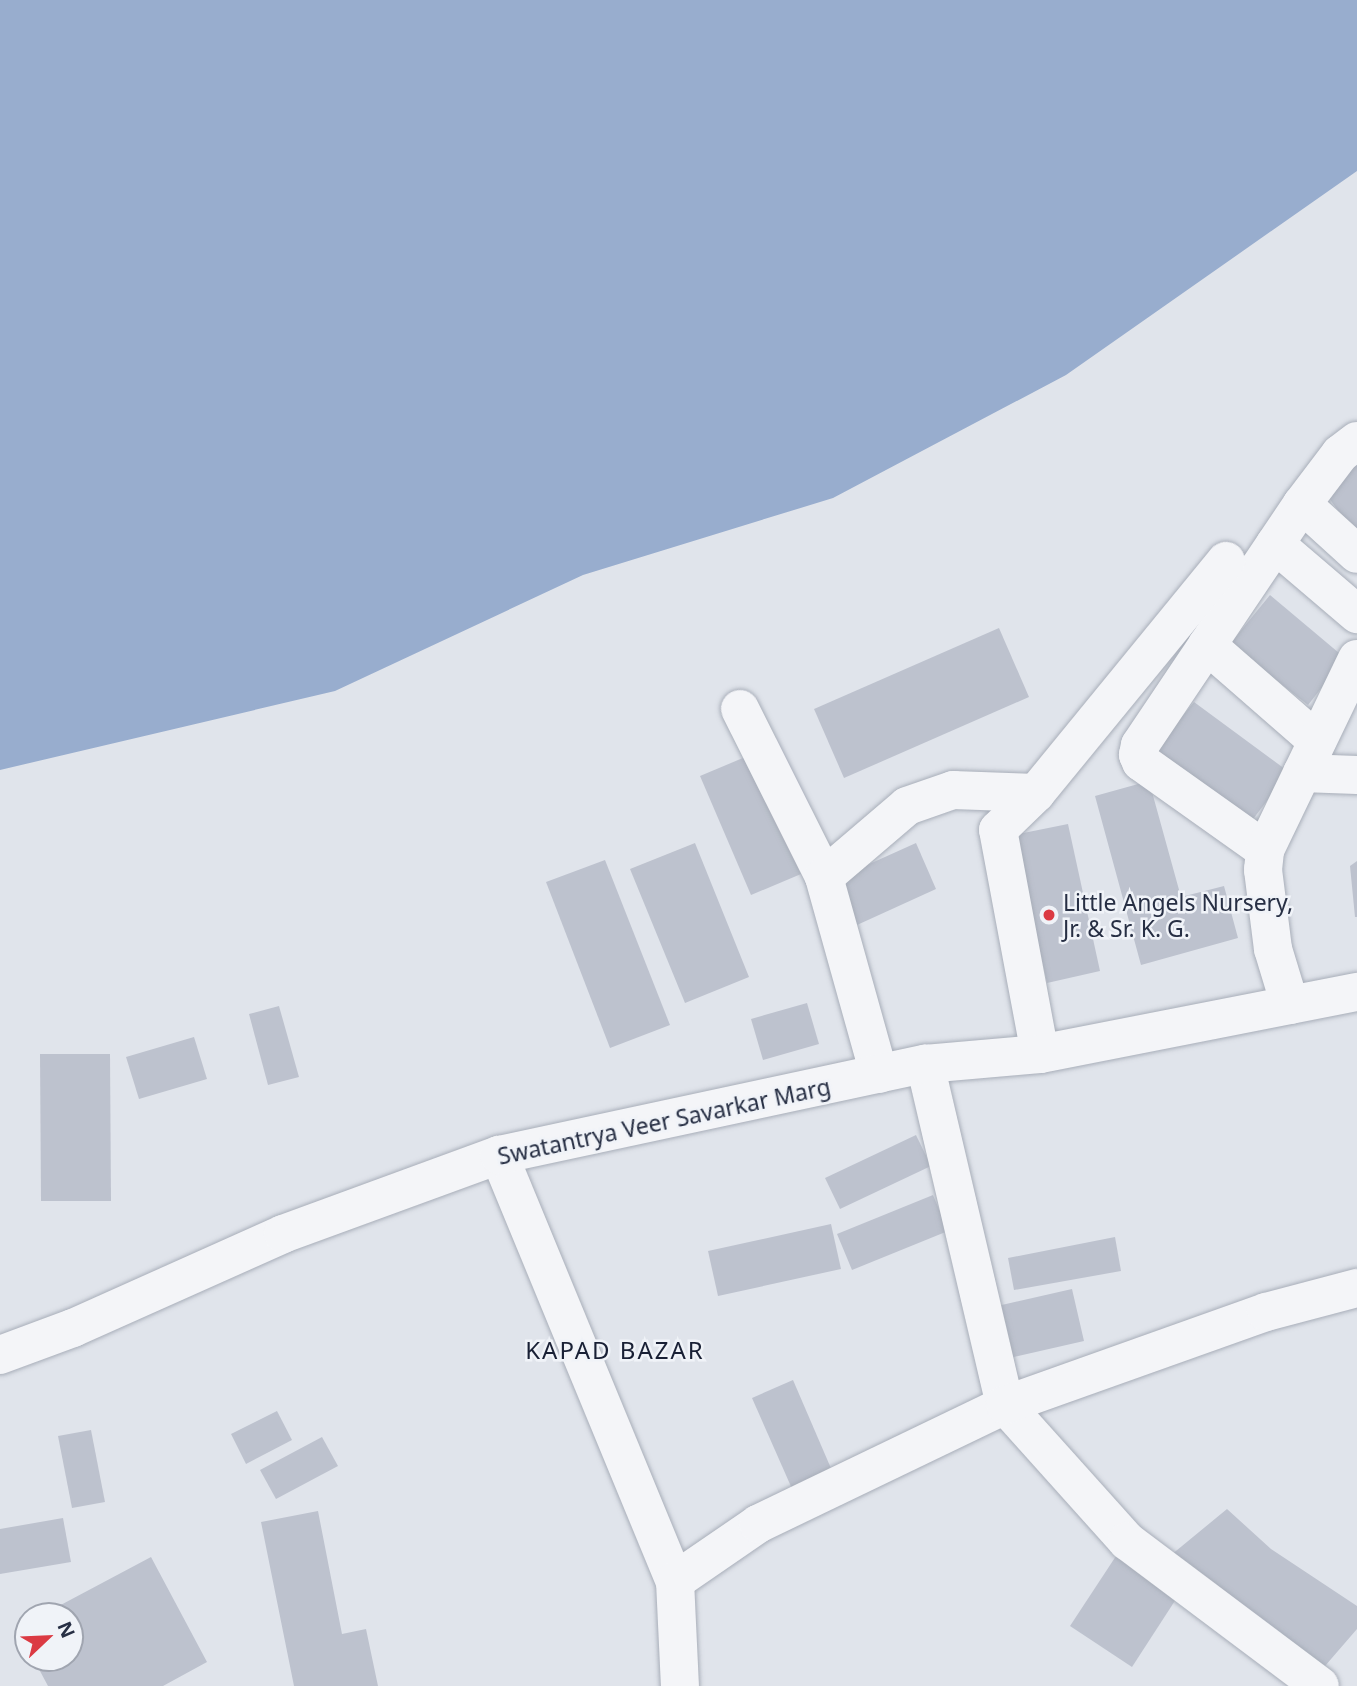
<!DOCTYPE html>
<html>
<head>
<meta charset="utf-8">
<style>
	body { margin:0 }
	#map { position:relative; width:1357px; height:1686px; overflow:hidden; background:#e0e4eb; font-family:"Noto Sans",sans-serif }
	div>[style] { position:absolute }
	[style*='--x'] { left:calc(var(--x)*1px); top:calc(var(--y)*1px); width:calc(var(--w)*1px); rotate:calc(var(--a)*1deg) }
	.water>* { inset:0; background:#98adce }
	.building>* { inset:0; background:#bdc2ce }
	.roads { filter:drop-shadow(0 0 2px #a8aeb9) drop-shadow(0 0 2px #a8aeb9) }
	.minor>* { height:38px; margin:-19px; padding:0 19px; transform-origin:19px; border-radius:19px; background:#f4f5f8 }
	.dots>* { width:19px; height:19px; translate:-50% -50%; box-sizing:border-box; border:4px solid #f0f3f8; border-radius:50% }
	span { translate:-50% -50%; white-space:nowrap; text-align:center; line-height:1.15; -webkit-text-stroke:5px #f0f3f8; paint-order:stroke }
	.poi-label { font-size:23px; color:#272f44 }
	.left { translate:0 -50%; text-align:left }
	.street-label { font-size:23px; color:#272f44 }
	.neighbourhood-label { font-size:24px; color:#192035; letter-spacing:2px }
	.north { position:absolute; left:14px; top:1602px; width:70px; height:70px; box-sizing:border-box; background:#f0f3f8; border:2px solid #a0a5b0; border-radius:50%; rotate:67deg; font-size:19px; font-weight:700; line-height:28px; text-align:center; color:#272f44 }
	.north::after { content:''; display:block; margin:auto; width:24px; height:32px; background:#db3a43; clip-path:polygon(50% 0,100% 100%,50% 72%,0 100%) }
</style>
</head>
<body>
<div id="map">
	<div class="water">
		<i style="clip-path:polygon(0 0,1357px 0,1357px 171px,1066px 375px,833px 498px,583px 575px,335px 691px,0 770px)"></i>
	</div>
	<div class="building">
		<i style="clip-path:polygon(1357px 461px,1357px 537px,1321px 487px)"></i>
		<i style="clip-path:polygon(1270px 595px,1345px 658px,1308px 705px,1230px 644px)"></i>
		<i style="clip-path:polygon(999px 628px,1029px 697px,844px 778px,814px 709px)"></i>
		<i style="clip-path:polygon(1194px 702px,1289px 772px,1247px 827px,1143px 750px,1162px 741px)"></i>
		<i style="clip-path:polygon(750px 755px,801px 874px,751px 895px,700px 776px)"></i>
		<i style="clip-path:polygon(1149px 781px,1181px 897px,1224px 886px,1238px 938px,1141px 965px,1095px 796px)"></i>
		<i style="clip-path:polygon(1068px 824px,1100px 971px,1047px 983px,1014px 835px)"></i>
		<i style="clip-path:polygon(695px 843px,749px 977px,685px 1003px,630px 869px)"></i>
		<i style="clip-path:polygon(916px 843px,936px 889px,857px 925px,836px 879px)"></i>
		<i style="clip-path:polygon(605px 860px,670px 1025px,610px 1048px,546px 882px)"></i>
		<i style="clip-path:polygon(1357px 861px,1357px 917px,1355px 917px,1350px 866px)"></i>
		<i style="clip-path:polygon(807px 1003px,819px 1044px,763px 1060px,751px 1019px)"></i>
		<i style="clip-path:polygon(279px 1006px,299px 1077px,268px 1085px,249px 1014px)"></i>
		<i style="clip-path:polygon(194px 1037px,207px 1079px,139px 1099px,126px 1057px)"></i>
		<i style="clip-path:polygon(40px 1054px,110px 1054px,111px 1201px,41px 1201px)"></i>
		<i style="clip-path:polygon(916px 1135px,931px 1166px,840px 1209px,825px 1178px)"></i>
		<i style="clip-path:polygon(933px 1195px,948px 1231px,852px 1270px,837px 1234px)"></i>
		<i style="clip-path:polygon(831px 1224px,841px 1269px,718px 1296px,708px 1251px)"></i>
		<i style="clip-path:polygon(1115px 1237px,1121px 1271px,1014px 1290px,1008px 1258px)"></i>
		<i style="clip-path:polygon(1072px 1289px,1084px 1341px,1005px 1359px,993px 1307px)"></i>
		<i style="clip-path:polygon(793px 1380px,833px 1473px,793px 1491px,752px 1398px)"></i>
		<i style="clip-path:polygon(277px 1411px,292px 1440px,246px 1464px,231px 1434px)"></i>
		<i style="clip-path:polygon(91px 1430px,105px 1502px,72px 1508px,58px 1436px)"></i>
		<i style="clip-path:polygon(322px 1437px,338px 1466px,276px 1499px,260px 1470px)"></i>
		<i style="clip-path:polygon(1227px 1509px,1271px 1549px,1357px 1606px,1357px 1629px,1325px 1666px,1165px 1560px)"></i>
		<i style="clip-path:polygon(318px 1511px,342px 1634px,366px 1629px,378px 1686px,294px 1686px,261px 1522px)"></i>
		<i style="clip-path:polygon(63px 1518px,71px 1562px,0 1574px,0 1529px)"></i>
		<i style="clip-path:polygon(1118px 1553px,1180px 1593px,1132px 1667px,1070px 1626px)"></i>
		<i style="clip-path:polygon(151px 1557px,207px 1662px,163px 1686px,48px 1686px,33px 1658px,70px 1658px,70px 1616px,40px 1616px)"></i>
		<i style="clip-path:polygon(28px 1622px,28px 1648px,17px 1628px)"></i>
	</div>
	<div class="roads">
		<div class="minor">
			<i style="--x:1357;--y:441;--w:21;--a:143"></i>
			<i style="--x:1340;--y:454;--w:63;--a:127.2"></i>
			<i style="--x:1302;--y:504;--w:74;--a:42.3"></i>
			<i style="--x:1275;--y:544;--w:108;--a:40.5"></i>
			<i style="--x:1207;--y:645;--w:146;--a:41.1"></i>
			<i style="--x:740;--y:709;--w:188;--a:63.4"></i>
			<i style="--x:1302;--y:773;--w:55;--a:2.1"></i>
			<i style="--x:1265;--y:850;--w:152;--a:-144.6"></i>
			<i style="--x:1141;--y:762;--w:8;--a:-113"></i>
			<i style="--x:1138;--y:755;--w:10;--a:-79"></i>
			<i style="--x:1140;--y:745;--w:290;--a:-56.1"></i>
			<i style="--x:1290;--y:1005;--w:59;--a:-106.9"></i>
			<i style="--x:1273;--y:949;--w:80;--a:-97.2"></i>
			<i style="--x:1263;--y:870;--w:20;--a:-84"></i>
			<i style="--x:1265;--y:850;--w:212;--a:-64.3"></i>
			<i style="--x:1040;--y:1054;--w:228;--a:-100.6"></i>
			<i style="--x:998;--y:830;--w:53;--a:-44.2"></i>
			<i style="--x:1036;--y:793;--w:300;--a:-50.7"></i>
			<i style="--x:925;--y:1064;--w:350;--a:76.8"></i>
			<i style="--x:1005;--y:1405;--w:183;--a:48.1"></i>
			<i style="--x:1127;--y:1541;--w:241;--a:36.9"></i>
			<i style="--x:879;--y:1074;--w:205;--a:-105.6"></i>
			<i style="--x:824;--y:877;--w:109;--a:-40.5"></i>
			<i style="--x:907;--y:806;--w:49;--a:-19.2"></i>
			<i style="--x:953;--y:790;--w:83;--a:2.1"></i>
			<i style="--x:499;--y:1155;--w:461;--a:67.6"></i>
			<i style="--x:675;--y:1581;--w:105;--a:87.3"></i>
			<i style="--x:0;--y:1355;--w:78;--a:-20.3"></i>
			<i style="--x:73;--y:1328;--w:230;--a:-24.1"></i>
			<i style="--x:283;--y:1234;--w:230;--a:-20.1"></i>
			<i style="--x:499;--y:1155;--w:436;--a:-12.1"></i>
			<i style="--x:925;--y:1064;--w:115;--a:-5"></i>
			<i style="--x:1040;--y:1054;--w:323;--a:-11.1"></i>
			<i style="--x:675;--y:1581;--w:101;--a:-34.5"></i>
			<i style="--x:758;--y:1524;--w:274;--a:-25.7"></i>
			<i style="--x:1005;--y:1405;--w:277;--a:-19.6"></i>
			<i style="--x:1266;--y:1312;--w:94;--a:-14.8"></i>
		</div>
	</div>
	<div class="dots">
		<i style="left:1049px;top:915px;background:#db3a43"></i>
	</div>
	<div class="poi-label">
		<span class="left" style="left:1063px;top:915px">Little Angels Nursery,<br>Jr. &amp; Sr. K. G.</span>
	</div>
	<div class="street-label">
		<span style="left:664px;top:1121px;rotate:-12deg">Swatantrya Veer Savarkar Marg</span>
	</div>
	<div class="neighbourhood-label">
		<span style="left:615px;top:1350px">KAPAD BAZAR</span>
	</div>
	<div class="north">N</div>
</div>
</body>
</html>
